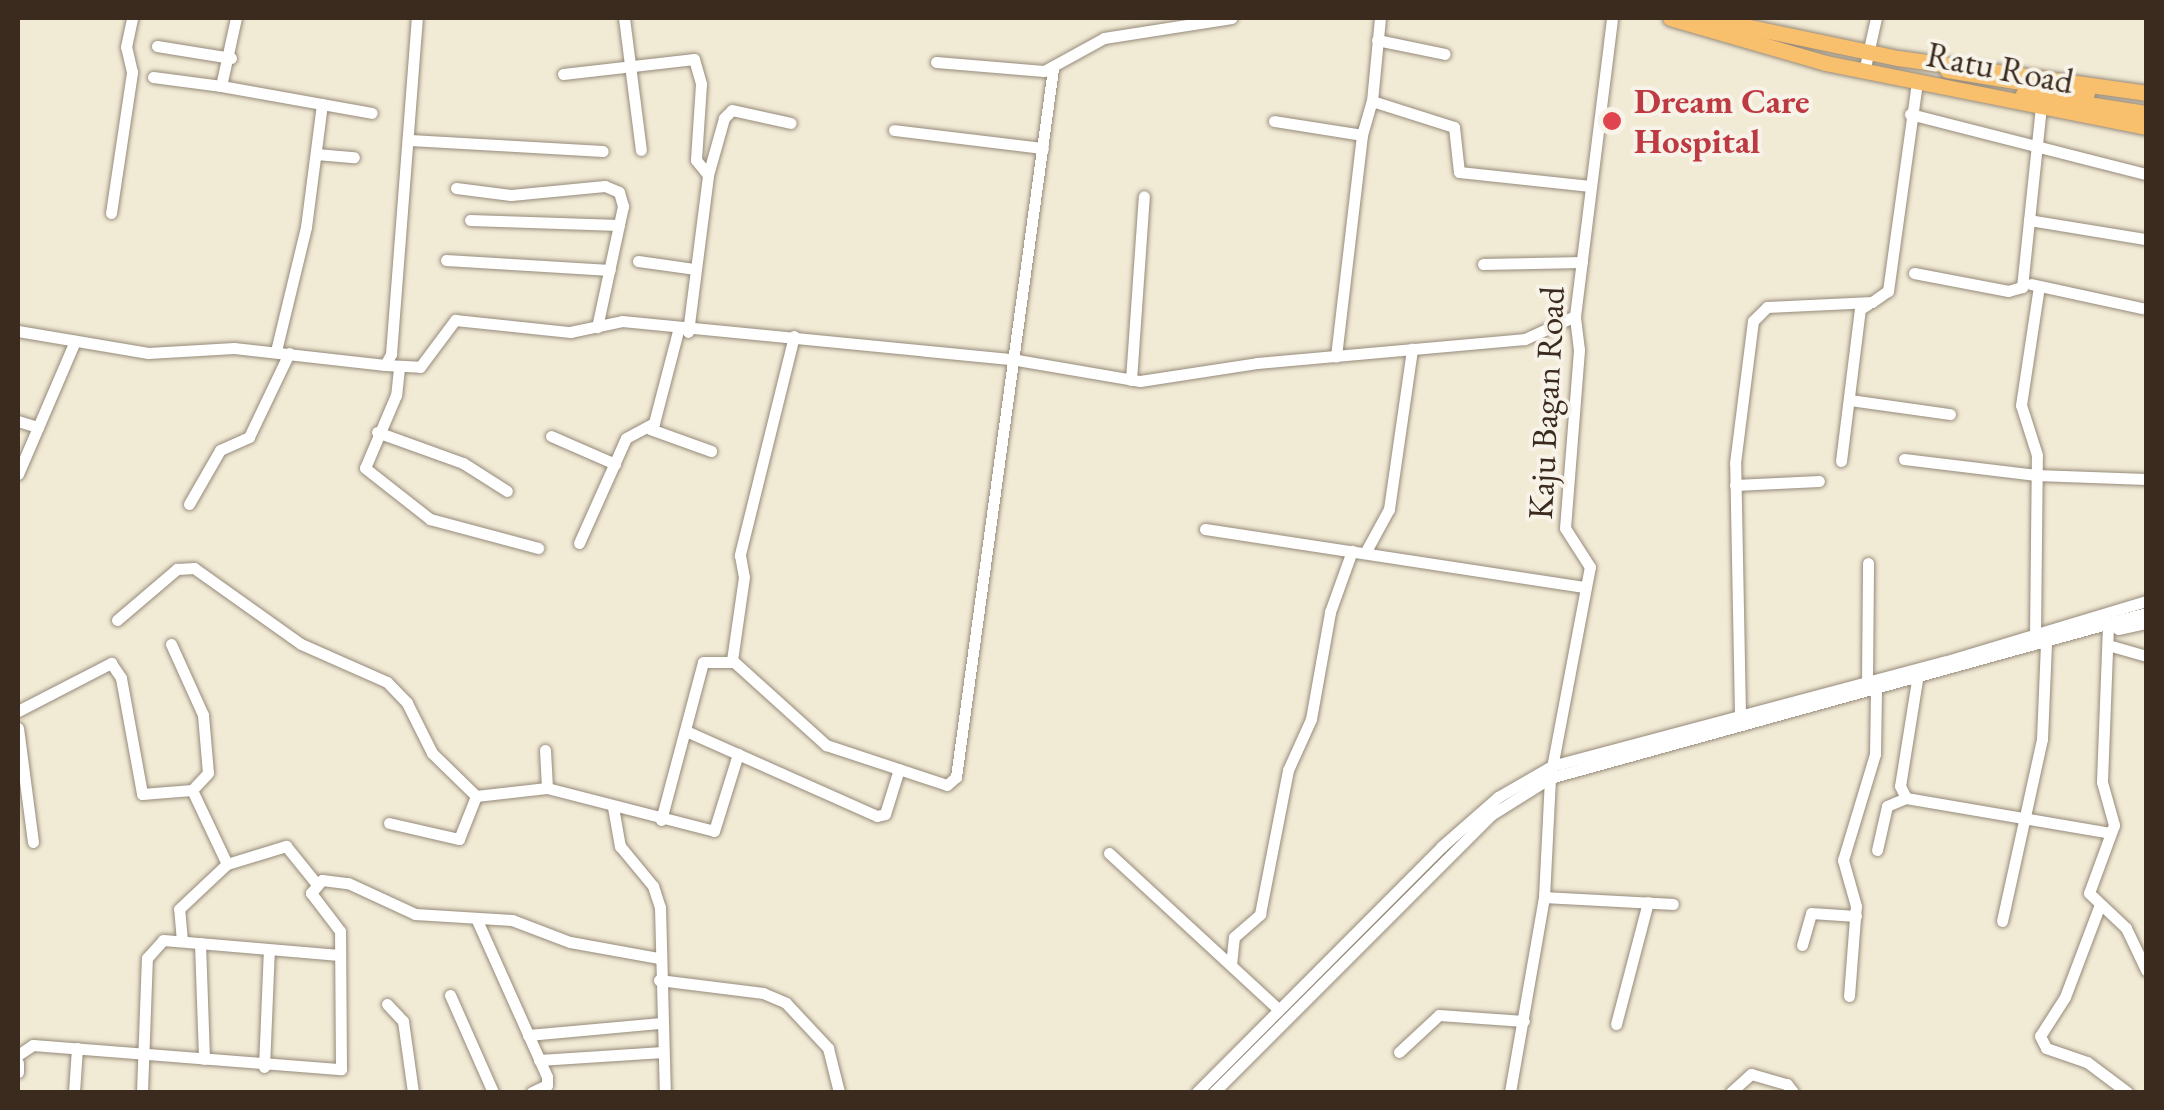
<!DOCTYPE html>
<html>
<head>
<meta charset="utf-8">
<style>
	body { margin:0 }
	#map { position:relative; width:2164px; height:1110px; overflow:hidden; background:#f1ead5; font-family:"EB Garamond",serif }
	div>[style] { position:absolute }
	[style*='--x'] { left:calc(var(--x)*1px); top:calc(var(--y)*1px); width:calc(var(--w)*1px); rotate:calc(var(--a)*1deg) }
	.roads { filter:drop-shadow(0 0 2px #968a7a) drop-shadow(0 0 2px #968a7a) }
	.minor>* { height:11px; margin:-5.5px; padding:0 5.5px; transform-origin:5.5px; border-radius:5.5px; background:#fff }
	.major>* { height:15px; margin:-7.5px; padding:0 7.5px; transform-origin:7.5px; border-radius:7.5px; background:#f8bf6c }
	.dots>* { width:28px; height:28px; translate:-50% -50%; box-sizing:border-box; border:5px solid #f7f3e8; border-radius:50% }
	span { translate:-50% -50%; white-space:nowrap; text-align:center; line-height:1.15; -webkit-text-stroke:8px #f7f3e8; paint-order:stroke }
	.street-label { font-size:35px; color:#3b2a1e }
	.health-label { font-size:35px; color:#be3a42; font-weight:700 }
	.left { translate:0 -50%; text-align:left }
	.frame { position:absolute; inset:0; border:20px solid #3b2a1e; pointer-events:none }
</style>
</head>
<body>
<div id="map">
	<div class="roads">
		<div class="minor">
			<i style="--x:624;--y:18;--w:133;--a:82.7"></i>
			<i style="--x:1380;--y:18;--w:83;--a:95.5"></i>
			<i style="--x:1372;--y:101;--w:86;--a:17.6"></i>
			<i style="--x:1454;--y:127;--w:45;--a:83.7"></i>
			<i style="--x:1459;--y:172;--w:132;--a:6.1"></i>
			<i style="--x:1377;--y:40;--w:69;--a:11.6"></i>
			<i style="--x:157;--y:46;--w:75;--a:9.2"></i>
			<i style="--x:936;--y:62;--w:108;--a:4.8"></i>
			<i style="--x:1044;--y:71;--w:68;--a:-28.8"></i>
			<i style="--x:1104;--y:38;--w:129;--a:-8.9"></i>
			<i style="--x:1864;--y:72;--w:55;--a:-77.5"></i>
			<i style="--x:563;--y:74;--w:132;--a:-6.5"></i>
			<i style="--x:694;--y:59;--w:26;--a:74"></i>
			<i style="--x:701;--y:84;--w:76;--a:93.8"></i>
			<i style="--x:696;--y:160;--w:19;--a:51"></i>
			<i style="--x:153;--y:77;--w:69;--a:7.5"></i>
			<i style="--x:221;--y:86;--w:70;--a:-77.6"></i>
			<i style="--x:221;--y:86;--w:153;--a:10.1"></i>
			<i style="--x:1910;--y:114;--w:244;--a:14.3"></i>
			<i style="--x:1274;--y:121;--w:89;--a:9"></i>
			<i style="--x:1362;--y:135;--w:223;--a:96.7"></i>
			<i style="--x:894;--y:130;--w:150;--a:6.9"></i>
			<i style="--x:1362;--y:135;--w:35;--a:-74"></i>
			<i style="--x:410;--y:140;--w:193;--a:3.3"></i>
			<i style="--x:316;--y:154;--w:38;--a:5"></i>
			<i style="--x:456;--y:188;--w:55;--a:7.3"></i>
			<i style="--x:511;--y:195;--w:94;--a:-5.5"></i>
			<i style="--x:605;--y:186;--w:15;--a:23"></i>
			<i style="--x:619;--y:192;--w:15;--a:74"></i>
			<i style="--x:623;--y:206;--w:124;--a:102.1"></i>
			<i style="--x:111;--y:213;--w:143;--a:-81.5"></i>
			<i style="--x:132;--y:72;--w:26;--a:-103"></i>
			<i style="--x:126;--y:47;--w:30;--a:-78"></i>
			<i style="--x:470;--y:220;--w:149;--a:1.9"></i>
			<i style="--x:2029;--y:220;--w:118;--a:9.3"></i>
			<i style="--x:446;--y:260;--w:164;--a:3.5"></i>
			<i style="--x:638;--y:261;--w:58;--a:8"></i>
			<i style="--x:1483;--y:264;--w:99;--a:-1.2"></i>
			<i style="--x:1914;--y:273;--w:96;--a:10.8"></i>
			<i style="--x:2008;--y:291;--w:15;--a:-16"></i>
			<i style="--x:2022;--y:287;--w:181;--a:-84"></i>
			<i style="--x:2031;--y:284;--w:114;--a:12.2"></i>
			<i style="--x:18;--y:331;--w:132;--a:9.6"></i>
			<i style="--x:148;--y:353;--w:86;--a:-3.3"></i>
			<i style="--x:234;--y:348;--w:152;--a:6.4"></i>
			<i style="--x:385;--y:365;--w:13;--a:-61"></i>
			<i style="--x:391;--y:354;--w:337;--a:-85.6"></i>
			<i style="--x:688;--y:332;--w:158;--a:-82.7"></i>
			<i style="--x:708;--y:175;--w:59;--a:-74.3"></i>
			<i style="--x:724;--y:118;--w:11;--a:-45"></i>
			<i style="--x:732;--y:110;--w:60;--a:12.4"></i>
			<i style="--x:794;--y:336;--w:226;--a:103.9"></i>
			<i style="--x:740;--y:555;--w:22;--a:80"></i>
			<i style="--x:744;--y:577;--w:84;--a:98.2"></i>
			<i style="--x:732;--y:660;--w:127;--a:42.1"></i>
			<i style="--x:826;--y:745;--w:127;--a:18.3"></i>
			<i style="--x:947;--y:785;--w:12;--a:-42"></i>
			<i style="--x:956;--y:777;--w:715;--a:-82.2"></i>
			<i style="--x:276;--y:351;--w:128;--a:-76.4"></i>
			<i style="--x:306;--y:227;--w:124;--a:-82.6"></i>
			<i style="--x:385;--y:365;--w:35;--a:3"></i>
			<i style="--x:420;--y:367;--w:59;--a:-53.3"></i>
			<i style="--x:455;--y:320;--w:116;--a:6"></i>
			<i style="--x:570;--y:332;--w:53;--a:-11.9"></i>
			<i style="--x:622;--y:321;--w:397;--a:5.6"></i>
			<i style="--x:1017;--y:360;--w:125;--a:9.7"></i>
			<i style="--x:1140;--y:381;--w:118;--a:-8.7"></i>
			<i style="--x:1257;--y:363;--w:269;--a:-5.1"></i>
			<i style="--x:1525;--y:339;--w:55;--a:-24.7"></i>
			<i style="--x:399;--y:368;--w:27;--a:96"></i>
			<i style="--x:396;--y:395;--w:79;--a:113"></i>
			<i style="--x:365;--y:468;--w:83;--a:38.1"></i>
			<i style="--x:430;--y:519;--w:112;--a:15"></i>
			<i style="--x:1131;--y:380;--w:184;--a:-86"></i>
			<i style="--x:1850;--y:400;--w:101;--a:8"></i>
			<i style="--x:18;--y:421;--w:21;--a:17"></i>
			<i style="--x:650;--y:429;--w:65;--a:19.8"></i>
			<i style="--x:377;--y:432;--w:91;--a:19.8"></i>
			<i style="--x:463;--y:463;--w:52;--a:32.5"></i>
			<i style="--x:551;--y:436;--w:70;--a:23.6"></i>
			<i style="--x:1904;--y:459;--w:133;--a:6.9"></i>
			<i style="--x:2036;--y:475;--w:110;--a:2.1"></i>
			<i style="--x:1841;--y:461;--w:153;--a:-82.9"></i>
			<i style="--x:1860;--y:309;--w:9;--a:-32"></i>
			<i style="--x:18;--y:474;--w:145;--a:-66.8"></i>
			<i style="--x:1735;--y:485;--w:84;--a:-2.7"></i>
			<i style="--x:189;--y:504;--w:62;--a:-60.1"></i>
			<i style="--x:220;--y:450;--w:32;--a:-24"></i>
			<i style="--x:249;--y:437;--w:93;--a:-64.5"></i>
			<i style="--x:1205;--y:529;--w:385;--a:8.7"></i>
			<i style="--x:579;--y:543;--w:115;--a:-65.9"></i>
			<i style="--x:626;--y:438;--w:32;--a:-28"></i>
			<i style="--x:654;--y:423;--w:95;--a:-75.4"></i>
			<i style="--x:1365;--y:553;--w:50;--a:-61.4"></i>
			<i style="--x:1389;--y:509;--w:162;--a:-81.8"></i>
			<i style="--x:117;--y:620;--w:79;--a:-40.4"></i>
			<i style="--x:177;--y:569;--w:17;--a:-3"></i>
			<i style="--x:194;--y:568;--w:131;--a:35.4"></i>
			<i style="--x:301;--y:644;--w:94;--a:23.8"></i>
			<i style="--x:387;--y:682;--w:29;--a:46"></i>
			<i style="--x:407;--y:703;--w:56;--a:63.4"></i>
			<i style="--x:432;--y:753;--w:62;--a:44.3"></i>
			<i style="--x:476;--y:796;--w:71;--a:-6.4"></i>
			<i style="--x:547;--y:788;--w:172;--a:14.4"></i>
			<i style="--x:714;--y:831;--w:81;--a:-72.7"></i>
			<i style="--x:2108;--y:625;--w:157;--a:92.2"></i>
			<i style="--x:2102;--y:782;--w:45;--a:74.4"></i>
			<i style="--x:2114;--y:825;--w:72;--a:110.2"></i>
			<i style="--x:2089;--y:893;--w:51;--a:43.4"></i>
			<i style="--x:2126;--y:928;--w:47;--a:64.5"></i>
			<i style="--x:2118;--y:629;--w:29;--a:-12"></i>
			<i style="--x:2035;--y:636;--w:181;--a:-89.4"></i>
			<i style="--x:2037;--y:455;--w:52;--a:-107.7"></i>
			<i style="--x:2021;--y:405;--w:120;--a:-81.4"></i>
			<i style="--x:171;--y:644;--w:78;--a:65.7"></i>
			<i style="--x:203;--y:715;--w:58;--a:85.1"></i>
			<i style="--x:208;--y:773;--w:23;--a:133"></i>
			<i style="--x:2108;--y:645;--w:40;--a:16"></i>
			<i style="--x:1917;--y:680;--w:107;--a:99.1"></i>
			<i style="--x:1900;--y:786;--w:13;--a:63"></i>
			<i style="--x:1906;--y:798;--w:207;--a:9.7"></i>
			<i style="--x:1867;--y:682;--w:119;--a:-89.5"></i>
			<i style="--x:18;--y:711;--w:105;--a:-27.3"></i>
			<i style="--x:111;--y:663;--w:18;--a:56"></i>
			<i style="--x:121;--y:678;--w:118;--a:79.7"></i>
			<i style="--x:142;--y:794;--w:50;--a:-4.6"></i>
			<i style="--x:192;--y:790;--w:82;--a:64.7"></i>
			<i style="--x:227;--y:864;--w:62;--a:-17"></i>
			<i style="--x:286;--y:846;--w:46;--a:51.1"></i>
			<i style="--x:1740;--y:714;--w:251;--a:-91.1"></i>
			<i style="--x:1735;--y:463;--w:143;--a:-82.8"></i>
			<i style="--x:1753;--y:321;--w:20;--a:-45"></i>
			<i style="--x:1767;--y:307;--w:105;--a:-2.7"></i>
			<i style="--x:1872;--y:302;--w:19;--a:-35"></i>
			<i style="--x:1888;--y:291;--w:210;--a:-82.1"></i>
			<i style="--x:18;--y:728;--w:115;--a:82.5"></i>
			<i style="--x:686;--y:731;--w:209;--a:24"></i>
			<i style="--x:877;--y:816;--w:8;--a:-14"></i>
			<i style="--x:885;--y:814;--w:47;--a:-72.7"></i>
			<i style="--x:545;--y:750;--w:38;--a:87"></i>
			<i style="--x:613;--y:807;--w:40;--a:80"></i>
			<i style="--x:620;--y:846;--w:52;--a:50.5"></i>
			<i style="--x:653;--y:886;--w:22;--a:72"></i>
			<i style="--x:660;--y:907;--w:185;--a:88.5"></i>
			<i style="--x:661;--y:820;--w:163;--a:-75.1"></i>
			<i style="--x:703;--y:662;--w:30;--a:0"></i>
			<i style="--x:389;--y:823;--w:72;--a:12.9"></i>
			<i style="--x:459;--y:839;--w:46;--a:-68.4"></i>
			<i style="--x:1877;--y:850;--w:45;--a:-77.2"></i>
			<i style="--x:1887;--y:806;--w:21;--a:-23"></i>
			<i style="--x:1109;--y:853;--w:231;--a:42.7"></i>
			<i style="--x:1544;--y:897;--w:129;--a:3.1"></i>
			<i style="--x:2099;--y:907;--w:96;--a:110.7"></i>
			<i style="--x:2065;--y:997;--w:46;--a:122.7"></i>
			<i style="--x:2040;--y:1036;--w:13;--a:63"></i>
			<i style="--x:2046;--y:1048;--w:43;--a:18.9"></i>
			<i style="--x:2087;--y:1062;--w:50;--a:36.9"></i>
			<i style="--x:476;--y:918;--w:174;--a:65.9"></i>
			<i style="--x:547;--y:1077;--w:8;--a:90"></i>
			<i style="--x:547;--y:1085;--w:17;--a:155"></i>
			<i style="--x:2002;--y:921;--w:186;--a:-77.6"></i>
			<i style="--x:2042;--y:739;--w:96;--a:-87.6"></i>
			<i style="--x:182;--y:941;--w:32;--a:-95"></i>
			<i style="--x:179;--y:909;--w:66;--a:-43.2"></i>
			<i style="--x:200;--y:943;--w:116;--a:88"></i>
			<i style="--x:1802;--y:945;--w:33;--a:-74"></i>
			<i style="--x:1811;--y:913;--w:45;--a:3.8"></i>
			<i style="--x:1231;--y:965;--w:28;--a:-84"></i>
			<i style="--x:1234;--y:937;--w:35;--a:-41"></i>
			<i style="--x:1260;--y:914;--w:147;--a:-79"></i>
			<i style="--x:1288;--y:770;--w:56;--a:-65.7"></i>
			<i style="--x:1311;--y:719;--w:109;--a:-79.9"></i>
			<i style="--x:1330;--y:612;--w:65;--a:-70.2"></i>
			<i style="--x:659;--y:980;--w:105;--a:7.1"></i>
			<i style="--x:763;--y:993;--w:25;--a:23"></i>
			<i style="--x:786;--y:1003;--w:62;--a:47"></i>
			<i style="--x:828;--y:1048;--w:45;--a:76"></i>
			<i style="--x:450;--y:995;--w:106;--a:66.1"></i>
			<i style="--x:1849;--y:996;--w:90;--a:-85.6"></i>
			<i style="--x:1856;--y:906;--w:48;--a:-105.8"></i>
			<i style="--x:1843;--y:860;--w:111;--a:-73.2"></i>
			<i style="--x:1875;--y:754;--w:64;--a:-89.1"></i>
			<i style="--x:387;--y:1004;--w:23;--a:47"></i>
			<i style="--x:403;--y:1021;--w:72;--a:82"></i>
			<i style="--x:1616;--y:1024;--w:126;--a:-75.3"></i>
			<i style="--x:528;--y:1035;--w:134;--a:-5.2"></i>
			<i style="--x:1399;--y:1052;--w:54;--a:-42.8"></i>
			<i style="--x:1439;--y:1015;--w:85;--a:4"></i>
			<i style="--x:18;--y:1055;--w:18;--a:-34"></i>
			<i style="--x:33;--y:1045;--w:309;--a:4.5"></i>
			<i style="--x:341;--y:1069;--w:138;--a:-90.4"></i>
			<i style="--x:340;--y:931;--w:48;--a:-127.3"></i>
			<i style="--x:311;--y:893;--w:17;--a:-50"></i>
			<i style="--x:322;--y:880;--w:26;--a:7"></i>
			<i style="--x:348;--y:883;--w:74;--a:24.8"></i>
			<i style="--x:415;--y:914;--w:97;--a:3.5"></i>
			<i style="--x:512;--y:920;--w:62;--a:20.8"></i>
			<i style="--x:570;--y:942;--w:89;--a:10.3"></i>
			<i style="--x:539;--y:1060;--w:124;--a:-3.7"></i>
			<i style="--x:18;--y:1063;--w:9;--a:90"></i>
			<i style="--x:264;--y:1067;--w:117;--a:-87.6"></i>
			<i style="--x:74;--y:1092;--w:44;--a:-86.1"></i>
			<i style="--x:142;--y:1092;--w:134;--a:-87.9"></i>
			<i style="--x:147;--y:958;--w:24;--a:-48"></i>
			<i style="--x:163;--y:940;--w:177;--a:4.9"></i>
			<i style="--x:1197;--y:1092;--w:346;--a:-45.1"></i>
			<i style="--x:1441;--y:847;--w:76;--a:-41.3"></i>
			<i style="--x:1498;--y:797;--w:62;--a:-29.9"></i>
			<i style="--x:1552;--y:766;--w:406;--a:-14.9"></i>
			<i style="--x:1944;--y:662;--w:211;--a:-16.8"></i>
			<i style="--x:1214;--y:1092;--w:392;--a:-45"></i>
			<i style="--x:1491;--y:815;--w:70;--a:-32.1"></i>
			<i style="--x:1550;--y:778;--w:618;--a:-15.47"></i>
			<i style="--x:1510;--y:1092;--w:198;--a:-80.1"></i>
			<i style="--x:1544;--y:897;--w:119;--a:-87.1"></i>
			<i style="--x:1550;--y:778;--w:215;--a:-79.3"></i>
			<i style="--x:1590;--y:567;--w:46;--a:-122.7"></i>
			<i style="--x:1565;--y:528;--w:179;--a:-85.5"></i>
			<i style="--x:1579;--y:350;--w:34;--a:-97"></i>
			<i style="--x:1575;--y:316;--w:300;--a:-82.9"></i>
			<i style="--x:1731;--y:1092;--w:27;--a:-42"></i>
			<i style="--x:1751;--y:1074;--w:37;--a:16"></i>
			<i style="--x:1787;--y:1084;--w:10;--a:53"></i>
		</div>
		<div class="major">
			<i style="--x:1670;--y:18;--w:162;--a:16.1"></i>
			<i style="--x:1826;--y:63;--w:326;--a:11.3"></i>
			<i style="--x:1706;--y:18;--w:196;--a:11.8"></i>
			<i style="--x:1898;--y:58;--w:250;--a:8"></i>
			<i style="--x:1947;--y:70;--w:142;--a:9.3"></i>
			<i style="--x:2023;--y:94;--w:124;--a:8.8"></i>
		</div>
	</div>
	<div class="dots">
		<i style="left:1612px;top:121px;background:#e0444e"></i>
	</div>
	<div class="street-label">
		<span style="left:2000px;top:68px;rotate:11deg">Ratu Road</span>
		<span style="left:1546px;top:403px;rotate:-87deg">Kaju Bagan Road</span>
	</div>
	<div class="health-label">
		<span class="left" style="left:1634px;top:121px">Dream Care<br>Hospital</span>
	</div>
	<div class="frame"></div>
</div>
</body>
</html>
